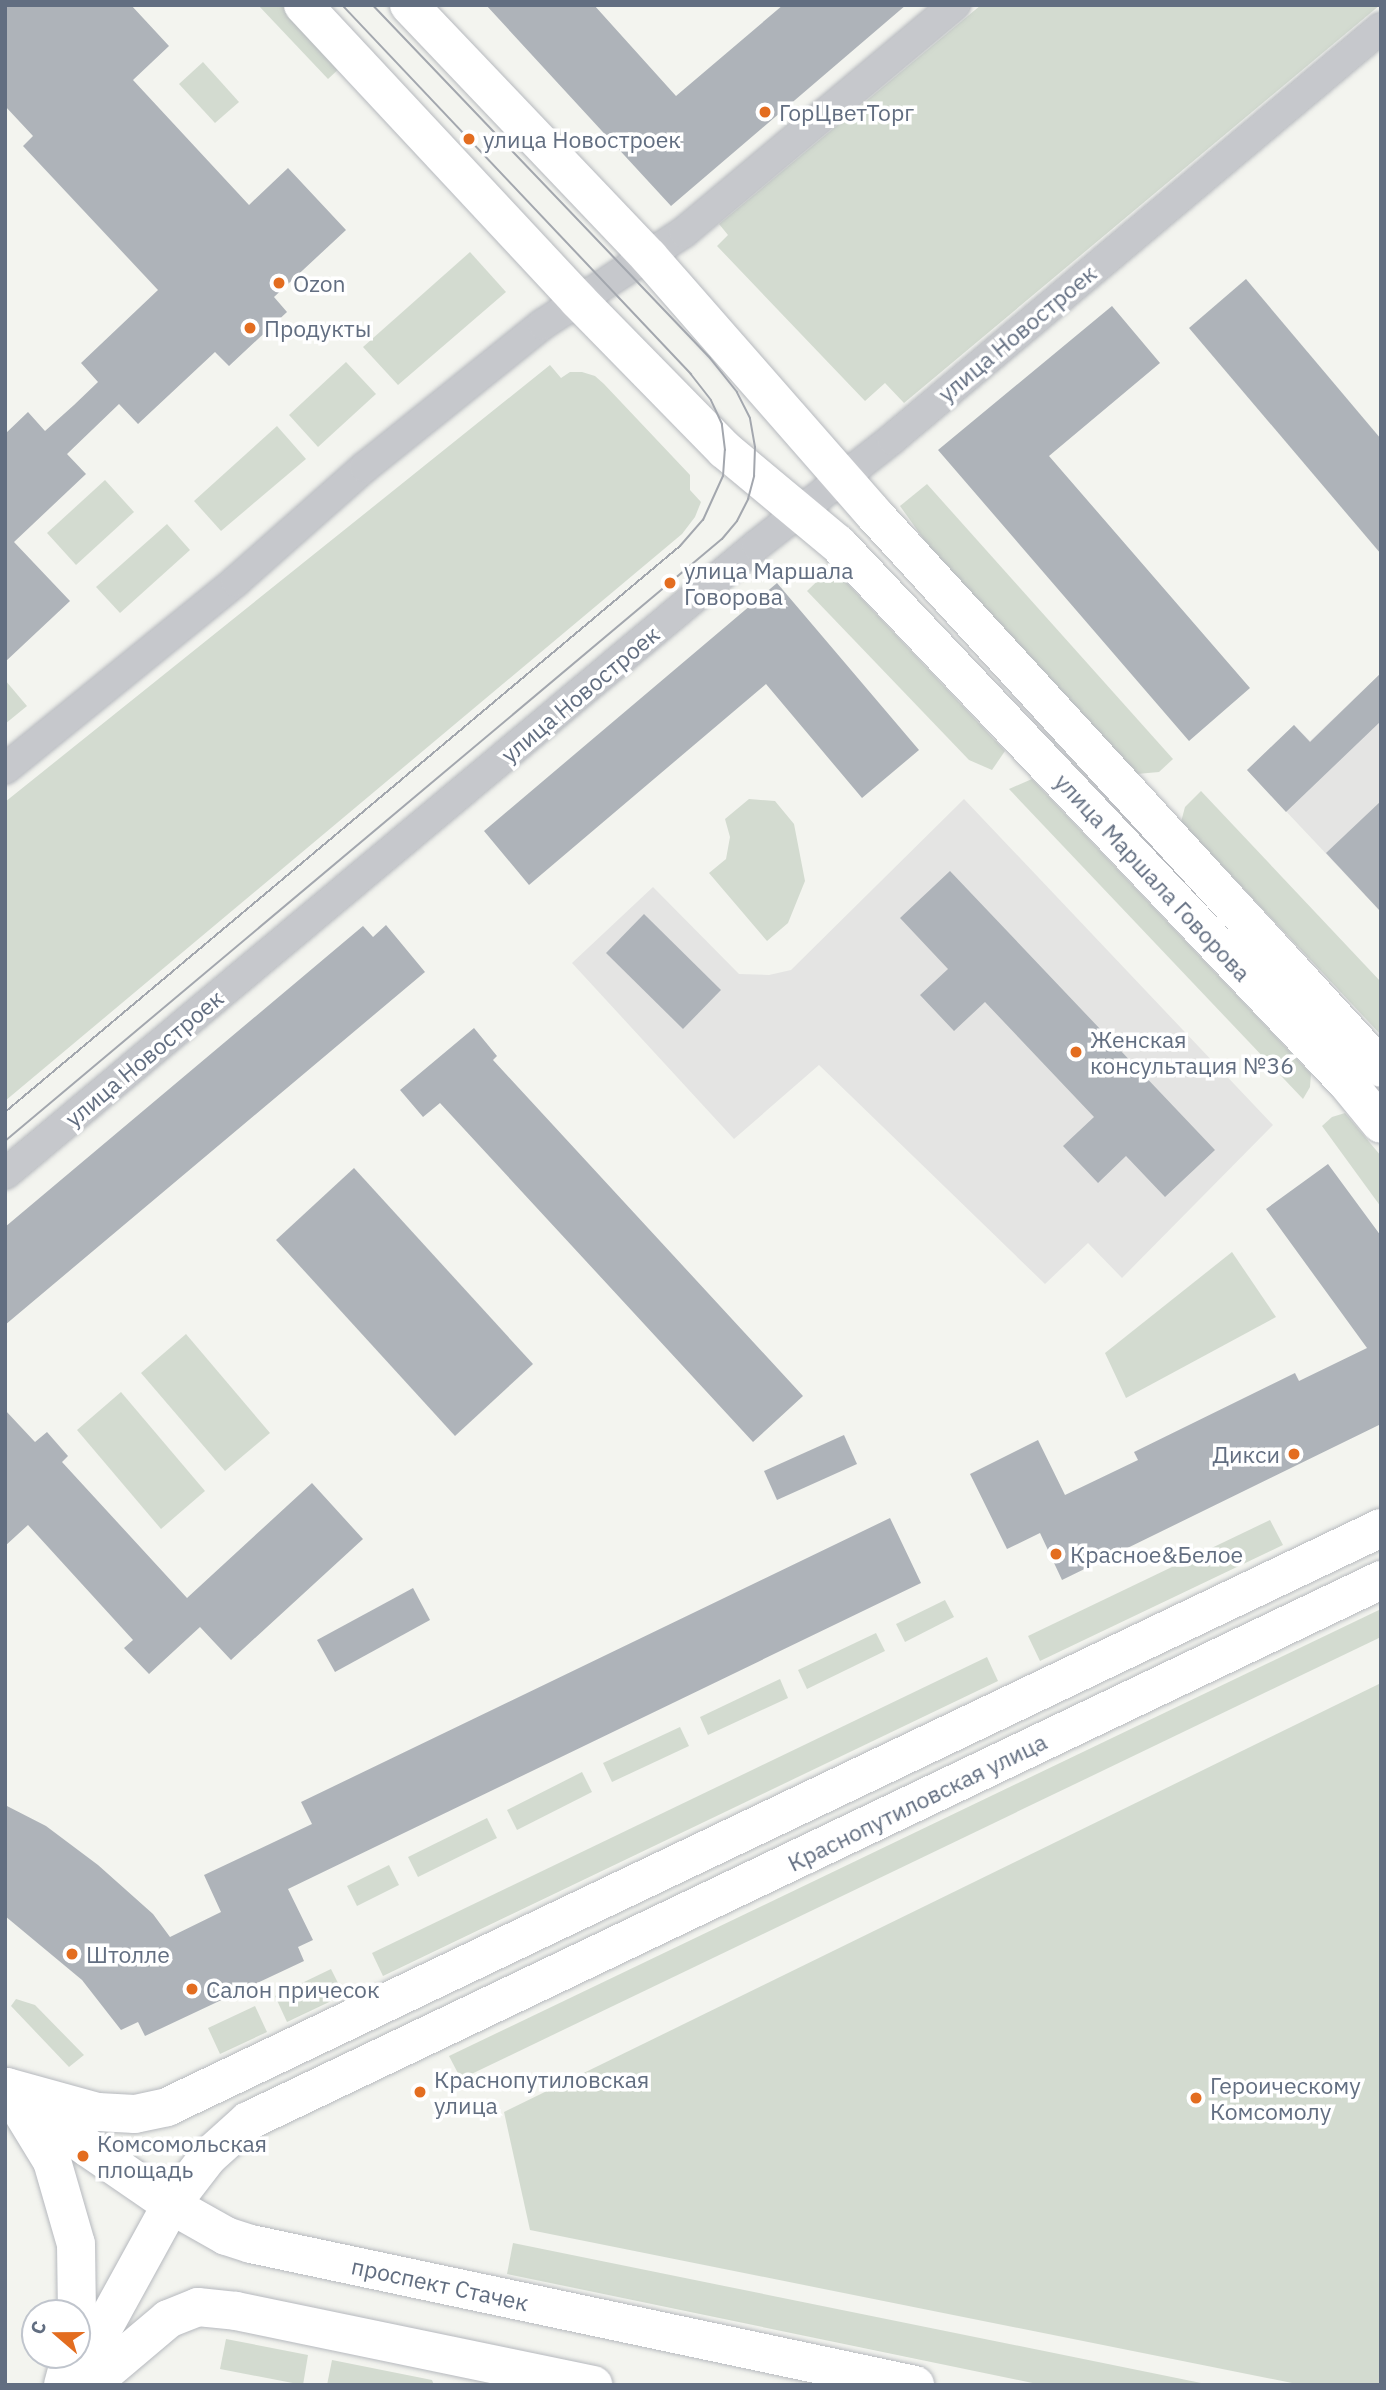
<!DOCTYPE html>
<html>
<head>
<meta charset="utf-8">
<style>
	body { margin:0 }
	#map { position:relative; width:1386px; height:2390px; overflow:hidden; background:#f3f4ef; font-family:"IBM Plex Sans",sans-serif }
	div>[style] { position:absolute }
	[style*='--x'] { left:calc(var(--x)*1px); top:calc(var(--y)*1px); width:calc(var(--w)*1px); rotate:calc(var(--a)*1deg) }
	.built>* { inset:0; background:#e4e4e3 }
	.green>* { inset:0; background:#d3dbd0 }
	.building>* { inset:0; background:#aeb3b9 }
	.roads { filter:drop-shadow(0 0 2px #b6b9be) drop-shadow(0 0 2px #b6b9be) }
	.street>* { height:30px; margin:-15px; padding:0 15px; transform-origin:15px; border-radius:15px; background:#c6c8cc }
	.secondary>* { height:38px; margin:-19px; padding:0 19px; transform-origin:19px; border-radius:19px; background:#fff }
	.primary>* { height:38px; margin:-19px; padding:0 19px; transform-origin:19px; border-radius:19px; background:#fff }
	.tram>* { height:2px; margin:-1px; padding:0 1px; transform-origin:1px; border-radius:1px; background:#a3a7ae }
	.dots>* { width:19px; height:19px; translate:-50% -50%; box-sizing:border-box; border:4px solid #fff; border-radius:50% }
	span { translate:-50% -50%; white-space:nowrap; text-align:center; line-height:1.15; -webkit-text-stroke:7px #fff; paint-order:stroke }
	.poi-label { font-size:23px; color:#626e81 }
	.left { translate:0 -50%; text-align:left }
	.right { translate:-100% -50%; text-align:right }
	.street-label { font-size:23px; color:#626e81 }
	.frame { position:absolute; inset:0; border:7px solid #626e81; pointer-events:none }
	.north { position:absolute; left:21px; top:2299px; width:70px; height:70px; box-sizing:border-box; background:#fff; border:2px solid #c0c5cd; border-radius:50%; rotate:290deg; font-size:19px; font-weight:700; line-height:28px; text-align:center; color:#626e81 }
	.north::after { content:''; display:block; margin:auto; width:24px; height:32px; background:#e36d20; clip-path:polygon(50% 0,100% 100%,50% 72%,0 100%) }
</style>
</head>
<body>
<div id="map">
	<div class="built">
		<i style="clip-path:polygon(1381px 673px,1381px 912px,1247px 770px,1294px 725px,1310px 741px)"></i>
		<i style="clip-path:polygon(964px 799px,1273px 1125px,1122px 1278px,1088px 1243px,1045px 1284px,819px 1065px,734px 1139px,572px 963px,653px 887px,739px 974px,769px 975px,791px 970px)"></i>
	</div>
	<div class="green">
		<i style="clip-path:polygon(258px 5px,283px 5px,341px 67px,328px 79px)"></i>
		<i style="clip-path:polygon(981px 5px,1380px 5px,904px 403px,885px 383px,865px 401px,717px 246px,728px 235px,719px 224px)"></i>
		<i style="clip-path:polygon(203px 62px,239px 102px,215px 123px,179px 84px)"></i>
		<i style="clip-path:polygon(470px 252px,506px 292px,398px 385px,363px 347px)"></i>
		<i style="clip-path:polygon(346px 362px,376px 394px,318px 447px,289px 415px)"></i>
		<i style="clip-path:polygon(550px 365px,561px 378px,570px 372px,582px 372px,595px 376px,604px 384px,690px 475px,690px 490px,701px 502px,695px 517px,682px 534px,5px 1101px,5px 802px)"></i>
		<i style="clip-path:polygon(277px 426px,306px 459px,221px 531px,194px 501px)"></i>
		<i style="clip-path:polygon(105px 480px,134px 512px,76px 565px,47px 533px)"></i>
		<i style="clip-path:polygon(927px 484px,1173px 759px,1159px 772px,1137px 774px,952px 579px,900px 506px)"></i>
		<i style="clip-path:polygon(167px 524px,190px 550px,120px 613px,96px 587px)"></i>
		<i style="clip-path:polygon(832px 567px,1005px 751px,992px 770px,969px 760px,807px 591px)"></i>
		<i style="clip-path:polygon(5px 680px,27px 706px,5px 724px)"></i>
		<i style="clip-path:polygon(1032px 779px,1311px 1074px,1310px 1087px,1303px 1099px,1009px 789px)"></i>
		<i style="clip-path:polygon(1201px 791px,1381px 982px,1381px 1035px,1181px 822px,1185px 807px)"></i>
		<i style="clip-path:polygon(749px 799px,775px 801px,794px 824px,805px 881px,788px 923px,767px 941px,709px 873px,726px 859px,730px 837px,725px 819px)"></i>
		<i style="clip-path:polygon(1345px 1113px,1381px 1156px,1381px 1207px,1322px 1126px,1332px 1117px)"></i>
		<i style="clip-path:polygon(1232px 1252px,1276px 1317px,1126px 1398px,1105px 1353px)"></i>
		<i style="clip-path:polygon(186px 1334px,270px 1433px,225px 1471px,141px 1373px)"></i>
		<i style="clip-path:polygon(121px 1392px,205px 1491px,161px 1529px,77px 1430px)"></i>
		<i style="clip-path:polygon(1270px 1520px,1283px 1545px,1040px 1661px,1028px 1636px)"></i>
		<i style="clip-path:polygon(945px 1600px,954px 1617px,905px 1642px,896px 1624px)"></i>
		<i style="clip-path:polygon(1381px 1609px,1381px 1637px,461px 2079px,449px 2056px)"></i>
		<i style="clip-path:polygon(876px 1633px,885px 1651px,807px 1689px,798px 1670px)"></i>
		<i style="clip-path:polygon(987px 1657px,998px 1681px,383px 1976px,372px 1953px)"></i>
		<i style="clip-path:polygon(780px 1679px,788px 1698px,708px 1735px,700px 1717px)"></i>
		<i style="clip-path:polygon(1381px 1683px,1381px 2385px,1302px 2385px,530px 2230px,504px 2112px)"></i>
		<i style="clip-path:polygon(680px 1727px,689px 1746px,612px 1782px,603px 1763px)"></i>
		<i style="clip-path:polygon(582px 1772px,592px 1792px,517px 1830px,507px 1810px)"></i>
		<i style="clip-path:polygon(487px 1818px,497px 1838px,418px 1877px,408px 1857px)"></i>
		<i style="clip-path:polygon(389px 1865px,399px 1885px,357px 1906px,347px 1886px)"></i>
		<i style="clip-path:polygon(331px 1969px,344px 1995px,287px 2022px,275px 1996px)"></i>
		<i style="clip-path:polygon(16px 1999px,35px 2005px,84px 2055px,69px 2067px,11px 2006px)"></i>
		<i style="clip-path:polygon(255px 2006px,267px 2032px,220px 2054px,208px 2028px)"></i>
		<i style="clip-path:polygon(513px 2243px,1211px 2385px,1042px 2385px,507px 2274px)"></i>
		<i style="clip-path:polygon(226px 2339px,308px 2355px,303px 2385px,220px 2369px)"></i>
		<i style="clip-path:polygon(332px 2360px,432px 2380px,434px 2385px,327px 2385px)"></i>
	</div>
	<div class="building">
		<i style="clip-path:polygon(5px 5px,131px 5px,169px 46px,133px 80px,249px 205px,288px 168px,346px 230px,274px 297px,287px 312px,229px 366px,215px 352px,138px 424px,119px 404px,67px 454px,86px 474px,14px 542px,70px 601px,5px 662px,5px 434px,28px 412px,45px 431px,74px 405px,98px 382px,81px 363px,158px 290px,23px 146px,33px 136px,5px 106px)"></i>
		<i style="clip-path:polygon(486px 5px,594px 5px,676px 96px,783px 5px,906px 5px,671px 206px)"></i>
		<i style="clip-path:polygon(1246px 279px,1381px 439px,1381px 554px,1189px 328px)"></i>
		<i style="clip-path:polygon(1112px 306px,1160px 363px,1049px 456px,1250px 688px,1189px 741px,938px 450px)"></i>
		<i style="clip-path:polygon(777px 583px,919px 750px,862px 798px,766px 684px,529px 885px,484px 831px)"></i>
		<i style="clip-path:polygon(1381px 673px,1381px 721px,1286px 812px,1247px 770px,1294px 725px,1310px 742px)"></i>
		<i style="clip-path:polygon(1381px 801px,1381px 912px,1326px 853px)"></i>
		<i style="clip-path:polygon(950px 871px,1215px 1150px,1165px 1197px,1126px 1156px,1098px 1183px,1063px 1146px,1094px 1117px,985px 1002px,954px 1031px,920px 995px,948px 969px,900px 918px)"></i>
		<i style="clip-path:polygon(644px 914px,721px 990px,683px 1029px,606px 953px)"></i>
		<i style="clip-path:polygon(386px 925px,425px 972px,5px 1325px,5px 1227px,363px 926px,373px 937px)"></i>
		<i style="clip-path:polygon(474px 1028px,497px 1056px,493px 1060px,803px 1396px,753px 1442px,440px 1103px,423px 1117px,400px 1090px)"></i>
		<i style="clip-path:polygon(1328px 1164px,1381px 1236px,1381px 1424px,1062px 1580px,1040px 1533px,1007px 1549px,970px 1474px,1038px 1440px,1065px 1495px,1138px 1460px,1134px 1452px,1295px 1373px,1299px 1381px,1367px 1348px,1266px 1209px)"></i>
		<i style="clip-path:polygon(354px 1168px,533px 1364px,455px 1436px,276px 1240px)"></i>
		<i style="clip-path:polygon(5px 1410px,35px 1442px,47px 1432px,68px 1456px,62px 1462px,187px 1598px,312px 1483px,363px 1539px,231px 1660px,200px 1627px,149px 1674px,124px 1648px,133px 1640px,28px 1525px,5px 1546px)"></i>
		<i style="clip-path:polygon(844px 1435px,857px 1464px,777px 1500px,764px 1471px)"></i>
		<i style="clip-path:polygon(890px 1518px,921px 1583px,288px 1889px,313px 1940px,298px 1947px,304px 1961px,145px 2036px,138px 2022px,121px 2030px,82px 1980px,5px 1916px,5px 1805px,46px 1826px,98px 1865px,153px 1914px,170px 1937px,221px 1912px,204px 1875px,312px 1824px,301px 1802px)"></i>
		<i style="clip-path:polygon(413px 1588px,430px 1620px,335px 1672px,317px 1640px)"></i>
	</div>
	<div class="roads">
		<div class="street">
			<i style="--x:5;--y:769;--w:298;--a:-39.1"></i>
			<i style="--x:236;--y:581;--w:172;--a:-41.5"></i>
			<i style="--x:365;--y:467;--w:228;--a:-38.8"></i>
			<i style="--x:543;--y:324;--w:168;--a:-33.1"></i>
			<i style="--x:684;--y:232;--w:354;--a:-40"></i>
			<i style="--x:5;--y:1174;--w:980;--a:-39.91"></i>
			<i style="--x:757;--y:545;--w:172;--a:-38.1"></i>
			<i style="--x:892;--y:439;--w:639;--a:-40.05"></i>
		</div>
		<div class="secondary">
			<i style="--x:303;--y:5;--w:403;--a:47"></i>
			<i style="--x:578;--y:300;--w:210;--a:45.6"></i>
			<i style="--x:725;--y:450;--w:147;--a:39.8"></i>
			<i style="--x:838;--y:544;--w:744;--a:46.63"></i>
			<i style="--x:1349;--y:1085;--w:50;--a:50.6"></i>
			<i style="--x:409;--y:5;--w:348;--a:46.4"></i>
			<i style="--x:649;--y:257;--w:340;--a:48.8"></i>
			<i style="--x:873;--y:513;--w:752;--a:47.53"></i>
			<i style="--x:7;--y:2087;--w:94;--a:15.4"></i>
			<i style="--x:98;--y:2112;--w:37;--a:3"></i>
			<i style="--x:135;--y:2114;--w:33;--a:-12"></i>
			<i style="--x:167;--y:2107;--w:1345;--a:-25.5"></i>
			<i style="--x:72;--y:2385;--w:205;--a:-61.2"></i>
			<i style="--x:171;--y:2205;--w:61;--a:-52.4"></i>
			<i style="--x:208;--y:2157;--w:54;--a:-42"></i>
			<i style="--x:248;--y:2121;--w:1256;--a:-25.52"></i>
		</div>
		<div class="primary">
			<i style="--x:7;--y:2087;--w:81;--a:37.4"></i>
			<i style="--x:71;--y:2136;--w:121;--a:34.6"></i>
			<i style="--x:171;--y:2205;--w:63;--a:29.4"></i>
			<i style="--x:226;--y:2236;--w:26;--a:18"></i>
			<i style="--x:251;--y:2244;--w:679;--a:11.99"></i>
			<i style="--x:19;--y:2107;--w:63;--a:58.6"></i>
			<i style="--x:52;--y:2161;--w:86;--a:73.9"></i>
			<i style="--x:76;--y:2244;--w:69;--a:89.2"></i>
			<i style="--x:63;--y:2385;--w:31;--a:-75"></i>
			<i style="--x:90;--y:2385;--w:102;--a:-40.2"></i>
			<i style="--x:168;--y:2319;--w:32;--a:-22"></i>
			<i style="--x:198;--y:2307;--w:38;--a:6"></i>
			<i style="--x:236;--y:2311;--w:365;--a:11.7"></i>
		</div>
	</div>
	<div class="tram">
		<i style="--x:5;--y:1112;--w:881;--a:-39.98"></i>
		<i style="--x:680;--y:546;--w:35;--a:-49"></i>
		<i style="--x:703;--y:520;--w:48;--a:-65.6"></i>
		<i style="--x:723;--y:476;--w:26;--a:-86"></i>
		<i style="--x:725;--y:450;--w:26;--a:-97"></i>
		<i style="--x:722;--y:424;--w:26;--a:-115"></i>
		<i style="--x:711;--y:400;--w:33;--a:-128"></i>
		<i style="--x:691;--y:374;--w:508;--a:-133.4"></i>
		<i style="--x:5;--y:1141;--w:936;--a:-40.02"></i>
		<i style="--x:722;--y:539;--w:23;--a:-50"></i>
		<i style="--x:737;--y:521;--w:25;--a:-63"></i>
		<i style="--x:748;--y:499;--w:24;--a:-75"></i>
		<i style="--x:754;--y:476;--w:29;--a:-88"></i>
		<i style="--x:755;--y:447;--w:29;--a:-100"></i>
		<i style="--x:750;--y:418;--w:29;--a:-117"></i>
		<i style="--x:737;--y:392;--w:43;--a:-128.5"></i>
		<i style="--x:710;--y:358;--w:488;--a:-133.7"></i>
	</div>
	<div class="dots">
		<i style="left:765px;top:112px;background:#e36d20"></i>
		<i style="left:469px;top:139px;background:#e36d20"></i>
		<i style="left:279px;top:283px;background:#e36d20"></i>
		<i style="left:250px;top:328px;background:#e36d20"></i>
		<i style="left:670px;top:583px;background:#e36d20"></i>
		<i style="left:1076px;top:1052px;background:#e36d20"></i>
		<i style="left:1294px;top:1454px;background:#e36d20"></i>
		<i style="left:1056px;top:1554px;background:#e36d20"></i>
		<i style="left:72px;top:1954px;background:#e36d20"></i>
		<i style="left:192px;top:1989px;background:#e36d20"></i>
		<i style="left:420px;top:2092px;background:#e36d20"></i>
		<i style="left:1196px;top:2098px;background:#e36d20"></i>
		<i style="left:83px;top:2156px;background:#e36d20"></i>
	</div>
	<div class="poi-label">
		<span class="left" style="left:779px;top:112px">ГорЦветТорг</span>
		<span class="left" style="left:483px;top:139px">улица Новостроек</span>
		<span class="left" style="left:293px;top:283px">Ozon</span>
		<span class="left" style="left:264px;top:328px">Продукты</span>
		<span class="left" style="left:684px;top:583px">улица Маршала<br>Говорова</span>
		<span class="left" style="left:1090px;top:1052px">Женская<br>консультация №36</span>
		<span class="right" style="left:1280px;top:1454px">Дикси</span>
		<span class="left" style="left:1070px;top:1554px">Красное&amp;Белое</span>
		<span class="left" style="left:86px;top:1954px">Штолле</span>
		<span class="left" style="left:206px;top:1989px">Салон причесок</span>
		<span class="left" style="left:434px;top:2092px">Краснопутиловская<br>улица</span>
		<span class="left" style="left:1210px;top:2098px">Героическому<br>Комсомолу</span>
		<span class="left" style="left:97px;top:2156px">Комсомольская<br>площадь</span>
	</div>
	<div class="street-label">
		<span style="left:1017px;top:333px;rotate:-40deg">улица Новостроек</span>
		<span style="left:580px;top:694px;rotate:-40deg">улица Новостроек</span>
		<span style="left:1153px;top:877px;rotate:47deg">улица Маршала Говорова</span>
		<span style="left:144px;top:1058px;rotate:-40deg">улица Новостроек</span>
		<span style="left:917px;top:1802px;rotate:-26deg">Краснопутиловская улица</span>
		<span style="left:440px;top:2284px;rotate:12deg">проспект Стачек</span>
	</div>
	<div class="frame"></div>
	<div class="north">С</div>
</div>
</body>
</html>
